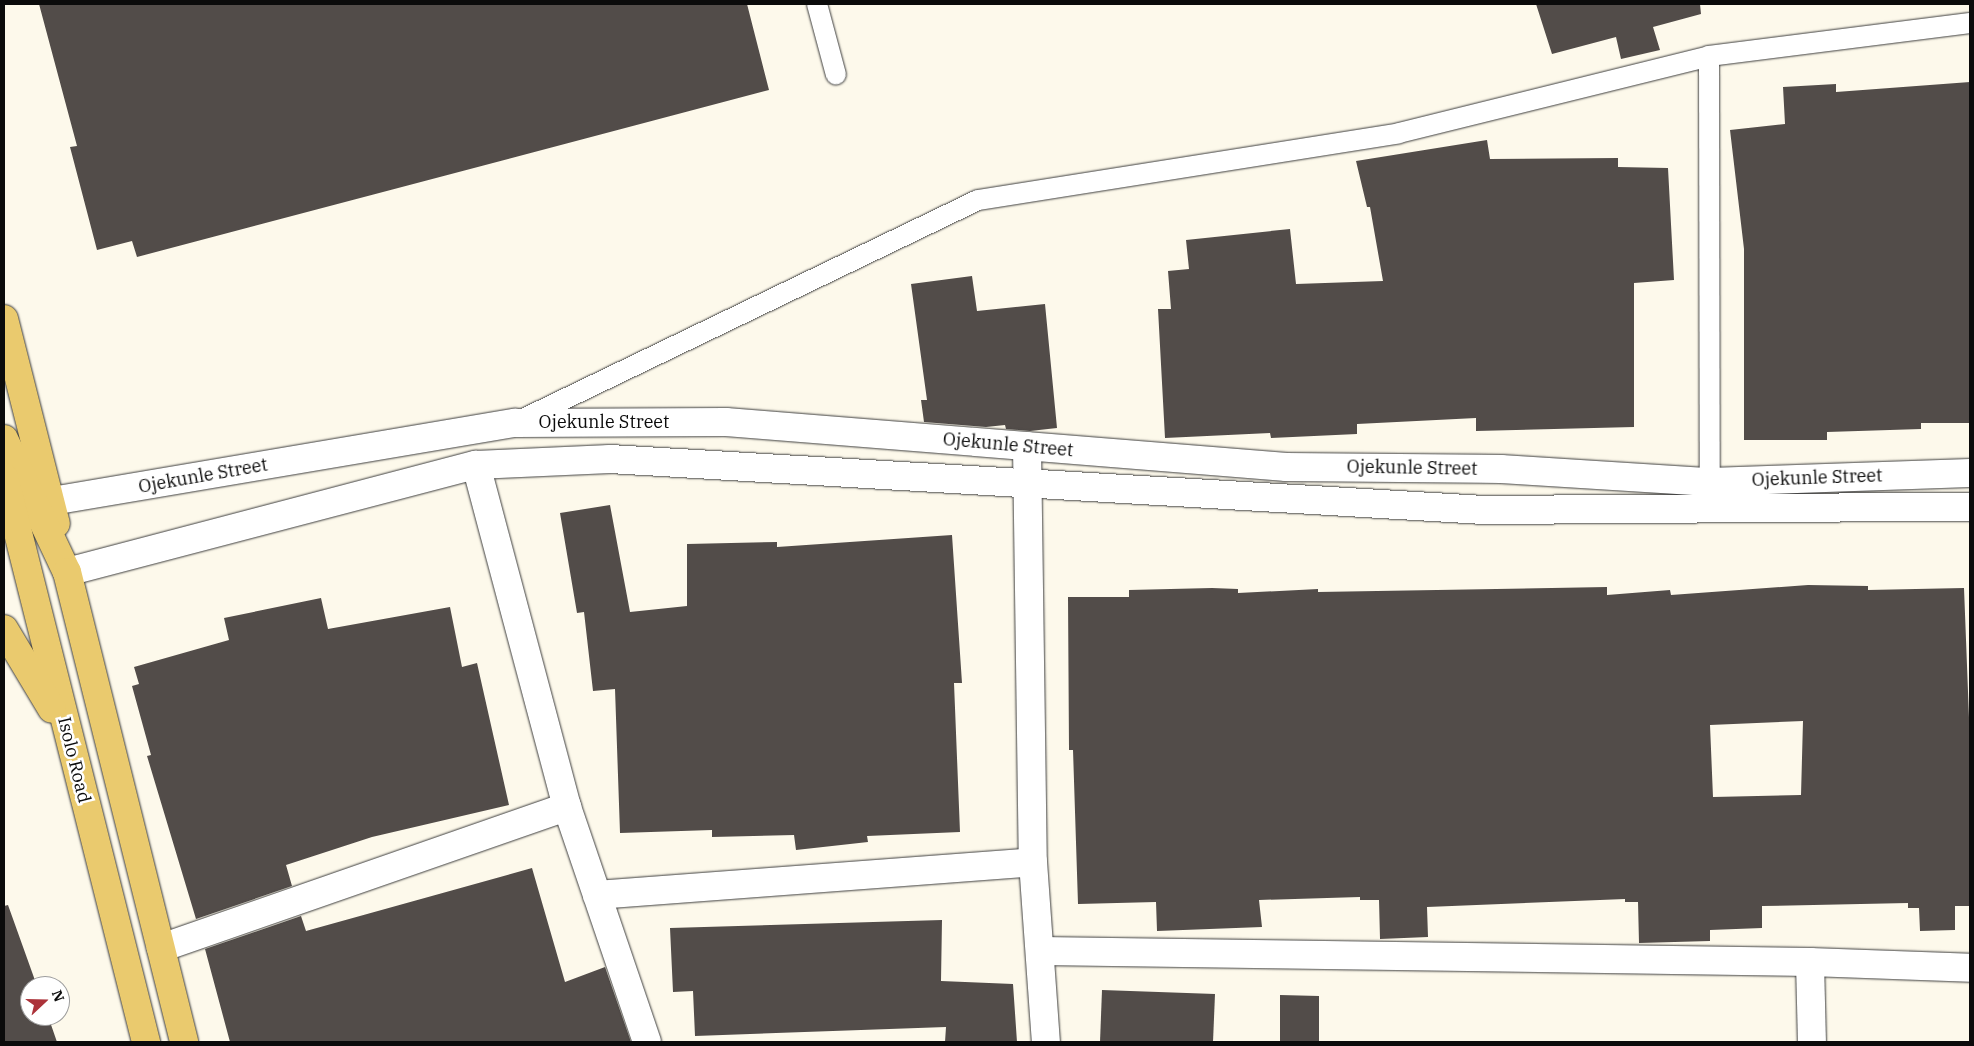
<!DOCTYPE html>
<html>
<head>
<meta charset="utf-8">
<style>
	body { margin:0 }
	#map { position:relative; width:1974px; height:1046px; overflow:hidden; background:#fdf9eb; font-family:"IBM Plex Serif",serif }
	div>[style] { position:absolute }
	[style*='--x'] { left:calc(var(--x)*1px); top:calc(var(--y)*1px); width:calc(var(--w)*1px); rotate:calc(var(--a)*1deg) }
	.building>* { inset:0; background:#524c49 }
	.roads { filter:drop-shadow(0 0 1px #3e3e3e) drop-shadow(0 0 1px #3e3e3e) }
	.service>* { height:20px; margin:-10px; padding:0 10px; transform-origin:10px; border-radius:10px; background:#fff }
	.minor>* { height:28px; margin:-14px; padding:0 14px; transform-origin:14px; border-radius:14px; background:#fff }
	.tertiary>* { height:28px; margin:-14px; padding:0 14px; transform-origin:14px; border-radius:14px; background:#fff }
	.primary>* { height:28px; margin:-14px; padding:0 14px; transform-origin:14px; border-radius:14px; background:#eaca6e }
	span { translate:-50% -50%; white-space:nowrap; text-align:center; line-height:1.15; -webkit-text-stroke:5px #fff; paint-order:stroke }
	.street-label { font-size:18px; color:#0b0b0b }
	.frame { position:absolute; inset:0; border:5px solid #0b0b0b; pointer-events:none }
	.north { position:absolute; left:20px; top:976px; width:50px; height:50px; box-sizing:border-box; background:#fff; border:1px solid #9d9d9d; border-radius:50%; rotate:69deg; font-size:14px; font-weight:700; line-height:20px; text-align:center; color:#0b0b0b }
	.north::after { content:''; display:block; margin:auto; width:18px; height:22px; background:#ac333a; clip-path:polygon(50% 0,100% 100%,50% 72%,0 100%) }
</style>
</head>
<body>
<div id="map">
	<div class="building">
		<i style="clip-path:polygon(39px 4px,747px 4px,769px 90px,137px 257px,132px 241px,97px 250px,70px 147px,77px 146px)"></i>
		<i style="clip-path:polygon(1536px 4px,1700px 4px,1701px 14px,1653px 27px,1660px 50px,1621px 59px,1616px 37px,1552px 54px)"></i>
		<i style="clip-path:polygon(1970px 82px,1970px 423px,1921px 423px,1921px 429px,1827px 432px,1827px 440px,1744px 440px,1744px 249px,1730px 130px,1785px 124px,1783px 87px,1836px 84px,1836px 92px)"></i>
		<i style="clip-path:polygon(1487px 140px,1490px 159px,1618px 158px,1618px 167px,1668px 168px,1674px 280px,1634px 283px,1634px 427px,1476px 431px,1476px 418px,1357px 424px,1357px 434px,1271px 438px,1270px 433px,1165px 438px,1158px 309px,1171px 309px,1168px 271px,1189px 269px,1186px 240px,1290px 229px,1296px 284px,1383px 281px,1370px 207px,1367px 207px,1356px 161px)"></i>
		<i style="clip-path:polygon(972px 276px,977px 311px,1045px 304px,1057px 428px,1030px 431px,1006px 429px,1005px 425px,986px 427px,924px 422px,921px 400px,927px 400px,911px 284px)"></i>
		<i style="clip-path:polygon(610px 505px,630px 612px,687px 606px,687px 544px,777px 542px,777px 547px,952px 535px,962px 683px,954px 683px,960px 832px,867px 836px,868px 842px,796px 850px,794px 835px,712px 837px,712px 830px,620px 833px,615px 689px,593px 691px,584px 612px,577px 613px,560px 513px)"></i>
		<i style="clip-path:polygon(evenodd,1808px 585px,1868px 586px,1868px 590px,1964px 588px,1970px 743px,1970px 906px,1955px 906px,1955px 930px,1920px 931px,1919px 908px,1908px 908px,1908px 903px,1762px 906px,1762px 928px,1710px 930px,1710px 941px,1639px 943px,1638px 902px,1625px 902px,1625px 899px,1427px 907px,1428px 937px,1380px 939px,1379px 900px,1360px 900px,1360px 897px,1259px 900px,1262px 927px,1157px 931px,1156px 902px,1078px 904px,1073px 750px,1069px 750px,1068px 597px,1129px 597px,1129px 590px,1212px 588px,1238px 589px,1238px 593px,1318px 589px,1318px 592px,1607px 587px,1607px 595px,1670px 590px,1671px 595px,1808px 585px,1803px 721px,1801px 795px,1713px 797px,1710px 725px,1803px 721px)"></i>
		<i style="clip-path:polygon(321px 598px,328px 629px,450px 607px,462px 667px,477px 663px,509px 805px,372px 837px,286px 865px,292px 886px,196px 919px,147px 756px,151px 755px,132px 686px,139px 684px,134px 667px,229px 640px,224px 618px)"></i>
		<i style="clip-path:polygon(532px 868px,565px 982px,605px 967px,631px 1042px,230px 1042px,205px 949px,301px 916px,306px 931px)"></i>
		<i style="clip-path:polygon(8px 905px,37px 986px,30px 986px,30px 1016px,48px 1016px,57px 1042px,4px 1042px,4px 906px)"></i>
		<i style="clip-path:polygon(942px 920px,941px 981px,1013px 984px,1017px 1042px,945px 1042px,946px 1027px,695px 1036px,693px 991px,673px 992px,670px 928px)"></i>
		<i style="clip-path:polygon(1102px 990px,1215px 994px,1213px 1042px,1100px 1042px)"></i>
		<i style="clip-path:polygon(1280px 995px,1319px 996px,1319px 1042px,1280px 1042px)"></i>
	</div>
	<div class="roads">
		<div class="service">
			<i style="--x:817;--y:4;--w:73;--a:75"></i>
			<i style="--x:1709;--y:56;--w:426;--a:89.9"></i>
			<i style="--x:519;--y:421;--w:509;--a:-25.71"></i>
			<i style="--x:978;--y:200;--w:426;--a:-9"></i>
			<i style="--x:1399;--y:133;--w:319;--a:-13.9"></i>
			<i style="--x:1709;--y:56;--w:263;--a:-7.2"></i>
		</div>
		<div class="minor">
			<i style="--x:1027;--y:446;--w:416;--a:89.2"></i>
			<i style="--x:1033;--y:862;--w:180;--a:85.9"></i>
			<i style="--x:567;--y:807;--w:248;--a:71.2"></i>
			<i style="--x:597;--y:895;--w:437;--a:-4.3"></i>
			<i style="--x:161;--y:948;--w:430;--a:-19.2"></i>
			<i style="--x:567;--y:807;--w:354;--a:-104.9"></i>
			<i style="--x:1041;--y:951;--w:769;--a:0.82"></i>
			<i style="--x:1810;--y:962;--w:160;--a:2.1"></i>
			<i style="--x:1810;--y:962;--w:80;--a:88.6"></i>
		</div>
		<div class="tertiary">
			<i style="--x:52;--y:501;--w:470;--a:-9.6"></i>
			<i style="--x:515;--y:423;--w:211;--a:-0.3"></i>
			<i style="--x:726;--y:422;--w:562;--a:4.59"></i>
			<i style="--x:1286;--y:467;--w:215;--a:0.5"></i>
			<i style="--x:1501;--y:469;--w:209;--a:3.6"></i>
			<i style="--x:1710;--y:482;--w:260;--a:-2"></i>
			<i style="--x:67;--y:572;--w:423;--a:-14.7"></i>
			<i style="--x:476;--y:465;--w:134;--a:-2.6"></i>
			<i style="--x:610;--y:459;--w:874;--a:3.34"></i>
			<i style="--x:1483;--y:510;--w:487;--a:-0.4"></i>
		</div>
		<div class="primary">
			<i style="--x:4;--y:319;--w:211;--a:75.8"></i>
			<i style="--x:4;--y:439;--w:147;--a:64.7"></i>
			<i style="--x:67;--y:572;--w:484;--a:76"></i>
			<i style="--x:4;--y:477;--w:583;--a:75.89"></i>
			<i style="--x:4;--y:629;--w:93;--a:59"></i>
		</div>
	</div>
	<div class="street-label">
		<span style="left:604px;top:422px">Ojekunle Street</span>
		<span style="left:1008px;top:445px;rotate:5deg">Ojekunle Street</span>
		<span style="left:1412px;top:468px;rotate:1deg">Ojekunle Street</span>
		<span style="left:203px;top:476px;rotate:-10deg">Ojekunle Street</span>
		<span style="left:1817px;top:478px;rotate:-2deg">Ojekunle Street</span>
		<span style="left:74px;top:760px;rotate:76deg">Isolo Road</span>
	</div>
	<div class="frame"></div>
	<div class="north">N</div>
</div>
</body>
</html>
